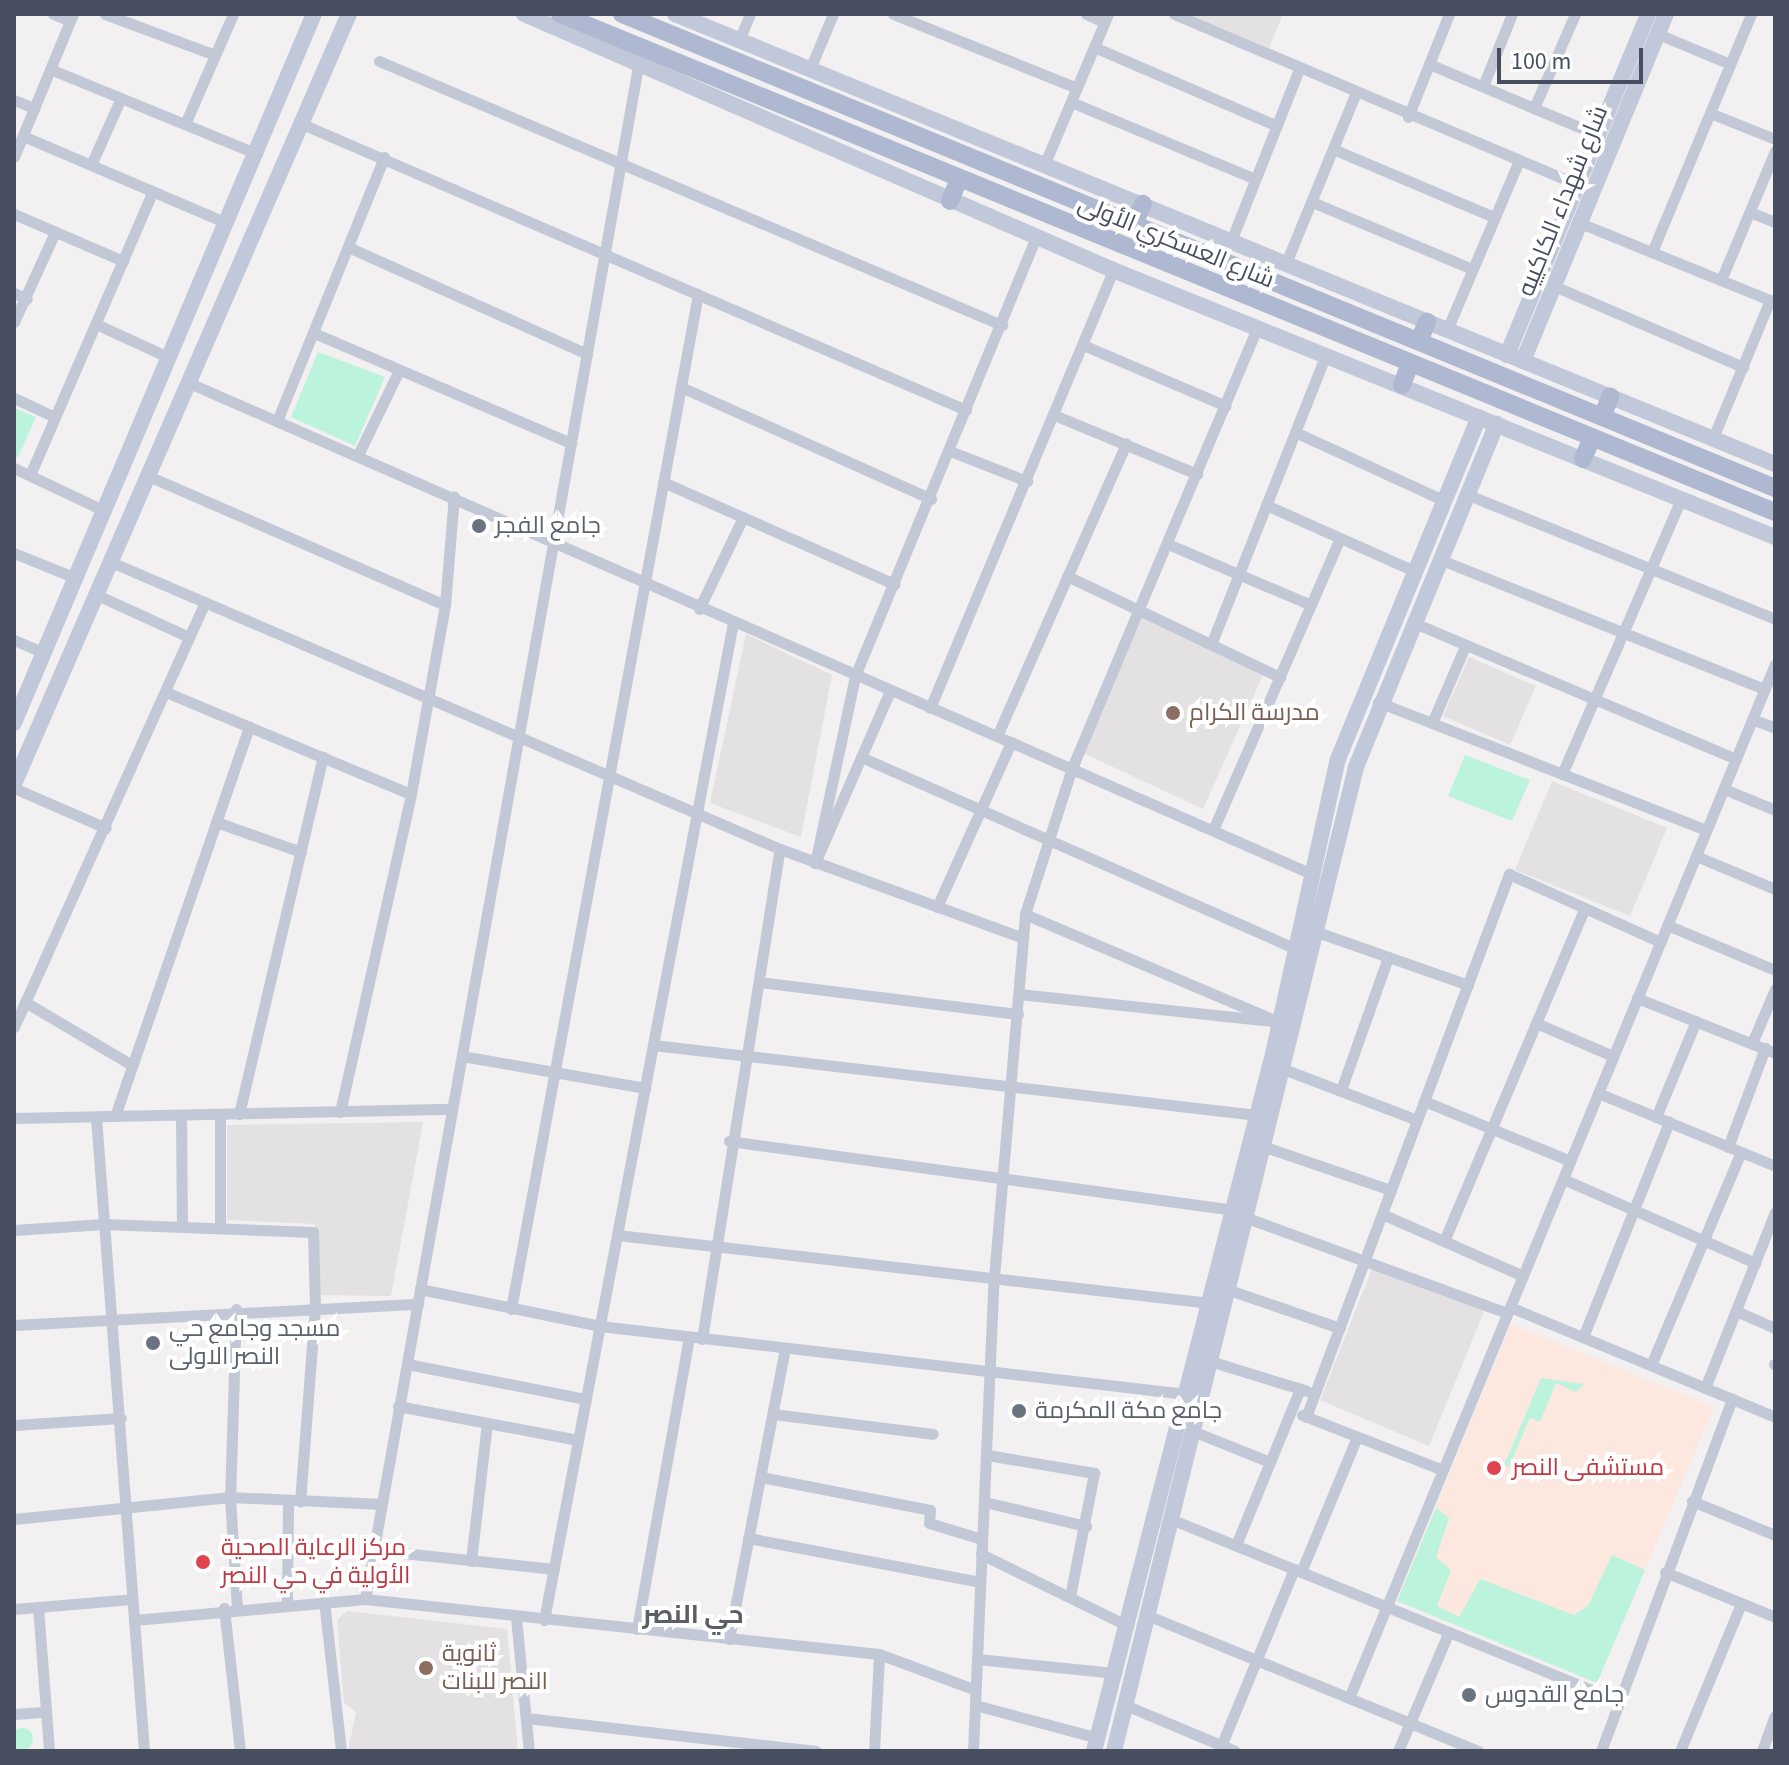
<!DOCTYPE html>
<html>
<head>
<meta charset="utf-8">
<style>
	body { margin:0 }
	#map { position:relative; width:1789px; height:1765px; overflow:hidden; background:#f2f0f0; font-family:"Source Sans 3",Cairo,sans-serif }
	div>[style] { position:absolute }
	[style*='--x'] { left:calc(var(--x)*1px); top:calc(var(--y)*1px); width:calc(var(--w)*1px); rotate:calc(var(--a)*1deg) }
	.education>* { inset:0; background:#e4e1e2 }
	.medical>* { inset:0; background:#fde8df }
	.green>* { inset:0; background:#bcf3dd }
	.round { border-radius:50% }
	.street>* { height:11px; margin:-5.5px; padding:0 5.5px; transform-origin:5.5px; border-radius:5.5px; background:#c2c8d6 }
	.secondary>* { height:16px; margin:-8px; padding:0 8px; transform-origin:8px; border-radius:8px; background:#c1c8da }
	.primary>* { height:18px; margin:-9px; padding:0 9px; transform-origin:9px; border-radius:9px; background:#aeb8d1 }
	.dots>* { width:22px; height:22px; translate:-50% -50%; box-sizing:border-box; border:4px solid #fff; border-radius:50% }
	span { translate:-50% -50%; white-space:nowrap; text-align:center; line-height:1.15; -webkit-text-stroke:8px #fff; paint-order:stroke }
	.street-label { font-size:24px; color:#464e5f }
	.worship-label { font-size:24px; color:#5b616d }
	.left { translate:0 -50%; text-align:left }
	.education-label { font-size:24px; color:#785e54 }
	.health-label { font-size:24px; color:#be3a42 }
	.neighbourhood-label { font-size:26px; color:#5c5e65; font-weight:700 }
	.frame { position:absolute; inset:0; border:16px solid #464e5f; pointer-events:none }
	.scale { position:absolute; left:1497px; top:48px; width:146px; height:36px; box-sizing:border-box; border:4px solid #464e5f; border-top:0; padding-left:10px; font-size:24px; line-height:28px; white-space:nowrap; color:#464e5f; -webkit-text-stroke:6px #fff; paint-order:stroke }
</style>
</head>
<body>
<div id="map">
	<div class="education">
		<i style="clip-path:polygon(1186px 14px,1283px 14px,1269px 48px)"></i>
		<i style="clip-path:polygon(1142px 618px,1264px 673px,1203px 809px,1083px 753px)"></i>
		<i style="clip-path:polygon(746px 634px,832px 675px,801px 837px,710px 803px)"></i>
		<i style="clip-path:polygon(1469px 657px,1536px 686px,1510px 745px,1443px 716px)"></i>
		<i style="clip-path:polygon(1552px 781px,1667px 828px,1630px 916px,1515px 870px)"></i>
		<i style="clip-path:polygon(423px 1122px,391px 1296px,315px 1295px,315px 1224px,227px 1220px,227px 1125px)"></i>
		<i style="clip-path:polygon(1373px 1266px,1485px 1309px,1429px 1446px,1320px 1400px)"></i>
		<i style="clip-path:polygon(347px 1611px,507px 1629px,518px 1751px,348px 1751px,356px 1712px,344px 1703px,337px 1620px)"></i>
	</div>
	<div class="medical">
		<i style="clip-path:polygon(1511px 1324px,1714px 1407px,1597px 1683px,1397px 1601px)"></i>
	</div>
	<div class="green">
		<i style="clip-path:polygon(318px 352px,385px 377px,355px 446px,291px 417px)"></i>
		<i style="clip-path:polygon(14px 408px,36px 417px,18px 457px,14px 455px)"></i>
		<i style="clip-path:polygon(1465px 755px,1530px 780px,1512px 821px,1448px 796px)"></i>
		<i style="clip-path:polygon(1541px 1378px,1584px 1384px,1576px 1392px,1556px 1383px,1540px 1422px,1530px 1418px,1509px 1467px,1504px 1465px)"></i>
		<i style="clip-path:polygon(1436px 1508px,1449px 1518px,1436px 1557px,1451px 1570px,1437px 1606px,1459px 1617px,1480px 1579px,1574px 1615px,1588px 1606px,1612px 1555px,1645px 1570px,1597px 1683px,1397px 1601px)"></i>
		<i class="round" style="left:11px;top:1728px;width:22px;height:22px"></i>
	</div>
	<div class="street">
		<i style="--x:53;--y:14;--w:18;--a:22"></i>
		<i style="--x:105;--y:14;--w:117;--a:20.4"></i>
		<i style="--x:893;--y:14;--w:198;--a:21.9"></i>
		<i style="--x:1086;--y:14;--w:20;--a:24"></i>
		<i style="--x:1174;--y:14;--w:439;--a:22.9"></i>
		<i style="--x:1658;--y:34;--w:78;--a:22.6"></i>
		<i style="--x:739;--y:40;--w:28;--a:-67"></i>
		<i style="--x:1094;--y:47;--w:199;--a:23.3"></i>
		<i style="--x:379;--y:61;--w:677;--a:22.97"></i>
		<i style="--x:1429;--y:64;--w:183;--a:22.8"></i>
		<i style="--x:50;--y:69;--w:224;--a:22.3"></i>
		<i style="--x:810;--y:69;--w:60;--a:-67.3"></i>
		<i style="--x:1483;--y:86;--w:78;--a:-68.1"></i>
		<i style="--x:14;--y:100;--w:22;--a:22"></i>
		<i style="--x:1071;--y:102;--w:199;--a:22.7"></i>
		<i style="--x:1534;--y:108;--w:103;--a:-66.4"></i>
		<i style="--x:1710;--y:113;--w:70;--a:21.8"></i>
		<i style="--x:1408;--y:117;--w:111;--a:-68.3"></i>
		<i style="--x:185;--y:124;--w:120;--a:-66.4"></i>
		<i style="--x:302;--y:124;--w:723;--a:23.3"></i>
		<i style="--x:23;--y:136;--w:222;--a:23.1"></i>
		<i style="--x:1333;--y:149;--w:175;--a:22.9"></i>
		<i style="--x:14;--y:157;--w:155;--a:-67.6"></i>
		<i style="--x:1045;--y:163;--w:162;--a:-67.1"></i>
		<i style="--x:91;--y:165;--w:73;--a:-65.9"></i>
		<i style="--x:1312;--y:202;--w:173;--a:22.7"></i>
		<i style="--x:1750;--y:212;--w:27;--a:22"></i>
		<i style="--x:14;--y:214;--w:119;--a:23.3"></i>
		<i style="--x:1580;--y:223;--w:210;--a:22.1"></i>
		<i style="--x:1231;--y:241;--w:187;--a:-68.4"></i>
		<i style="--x:348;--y:247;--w:262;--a:24.1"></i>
		<i style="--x:1652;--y:252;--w:258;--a:-67.4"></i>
		<i style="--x:1286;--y:263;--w:182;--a:-67.7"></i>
		<i style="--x:1721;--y:280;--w:140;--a:-67.3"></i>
		<i style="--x:1554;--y:286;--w:206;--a:23.2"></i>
		<i style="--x:14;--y:293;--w:14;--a:25"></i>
		<i style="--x:14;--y:322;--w:99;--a:-65.5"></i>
		<i style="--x:96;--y:324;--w:81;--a:24.7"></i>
		<i style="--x:1447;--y:330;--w:181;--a:-67"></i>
		<i style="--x:314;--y:333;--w:280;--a:23.2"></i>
		<i style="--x:1083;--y:345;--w:155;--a:23.1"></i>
		<i style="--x:187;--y:382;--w:1226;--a:23.62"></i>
		<i style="--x:681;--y:387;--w:274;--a:24.1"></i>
		<i style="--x:14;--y:398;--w:45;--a:24.9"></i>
		<i style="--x:1054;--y:415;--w:155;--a:22.4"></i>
		<i style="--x:277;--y:421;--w:285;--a:-67.9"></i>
		<i style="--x:1295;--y:432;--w:161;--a:24.7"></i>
		<i style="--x:1713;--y:438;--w:149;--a:-67.6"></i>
		<i style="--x:950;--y:451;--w:83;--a:21.3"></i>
		<i style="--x:358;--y:455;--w:94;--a:-64.2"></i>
		<i style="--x:14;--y:468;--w:101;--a:25.3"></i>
		<i style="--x:30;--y:475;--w:309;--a:-66.6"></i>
		<i style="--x:146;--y:475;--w:326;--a:23.5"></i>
		<i style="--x:663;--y:482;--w:253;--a:23.8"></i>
		<i style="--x:1466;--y:494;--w:333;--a:22"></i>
		<i style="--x:1266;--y:505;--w:160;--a:24"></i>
		<i style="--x:1168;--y:544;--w:155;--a:23.1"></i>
		<i style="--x:14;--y:553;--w:67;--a:22"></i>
		<i style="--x:1439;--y:559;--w:350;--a:21.8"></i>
		<i style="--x:111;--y:562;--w:728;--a:23.22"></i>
		<i style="--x:780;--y:849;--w:259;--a:20.1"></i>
		<i style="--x:1067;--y:576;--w:236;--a:25.4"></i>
		<i style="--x:97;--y:595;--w:101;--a:24.5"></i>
		<i style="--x:699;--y:609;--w:102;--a:-64.4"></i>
		<i style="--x:1412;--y:622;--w:352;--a:22.9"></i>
		<i style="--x:14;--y:640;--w:33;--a:23"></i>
		<i style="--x:1212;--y:642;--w:308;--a:-68.4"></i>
		<i style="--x:890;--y:691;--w:188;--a:113.6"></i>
		<i style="--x:815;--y:863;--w:191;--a:-77.9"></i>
		<i style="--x:855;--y:676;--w:475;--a:-67.6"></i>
		<i style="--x:168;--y:693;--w:263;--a:22.6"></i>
		<i style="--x:1378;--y:702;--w:352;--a:21.3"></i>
		<i style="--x:930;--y:708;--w:475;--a:-67.3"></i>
		<i style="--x:1752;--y:719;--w:25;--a:21"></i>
		<i style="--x:1432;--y:723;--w:84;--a:-66.8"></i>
		<i style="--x:997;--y:736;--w:320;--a:-66.2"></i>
		<i style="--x:861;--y:757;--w:474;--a:23.8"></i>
		<i style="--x:1562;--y:774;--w:300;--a:-66.6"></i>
		<i style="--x:14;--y:788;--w:100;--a:23.5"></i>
		<i style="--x:1724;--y:789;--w:55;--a:22.4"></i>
		<i style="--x:216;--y:822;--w:90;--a:19.4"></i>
		<i style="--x:1213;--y:830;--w:318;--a:-66.5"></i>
		<i style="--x:1696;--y:856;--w:86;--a:22.7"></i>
		<i style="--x:937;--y:907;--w:181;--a:-65.8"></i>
		<i style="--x:1667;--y:925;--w:117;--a:22.6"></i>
		<i style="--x:1317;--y:932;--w:160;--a:19.3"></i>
		<i style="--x:760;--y:982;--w:260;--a:7.1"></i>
		<i style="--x:1019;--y:994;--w:262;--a:6.1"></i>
		<i style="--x:1279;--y:1022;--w:276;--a:-157"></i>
		<i style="--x:1637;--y:998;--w:149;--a:21.7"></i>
		<i style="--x:25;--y:1002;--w:124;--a:30.5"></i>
		<i style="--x:1536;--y:1023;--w:84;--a:23.2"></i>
		<i style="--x:14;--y:1027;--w:466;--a:-65.8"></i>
		<i style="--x:1752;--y:1043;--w:59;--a:-66.9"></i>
		<i style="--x:653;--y:1045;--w:608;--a:6.61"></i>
		<i style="--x:462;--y:1056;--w:186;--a:9.9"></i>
		<i style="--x:1286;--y:1070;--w:140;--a:20.9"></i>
		<i style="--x:1341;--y:1090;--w:141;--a:-70.5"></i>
		<i style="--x:1598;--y:1093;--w:191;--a:22.4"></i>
		<i style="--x:1424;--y:1101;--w:158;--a:22.3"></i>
		<i style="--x:340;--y:1112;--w:326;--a:-77.4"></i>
		<i style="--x:411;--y:794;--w:192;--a:-79.8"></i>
		<i style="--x:445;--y:605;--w:109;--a:-85.3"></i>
		<i style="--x:220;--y:1114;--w:113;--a:90"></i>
		<i style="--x:239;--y:1114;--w:367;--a:-76.8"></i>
		<i style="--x:181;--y:1115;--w:111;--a:89.5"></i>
		<i style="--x:115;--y:1116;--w:412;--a:-71"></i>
		<i style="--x:96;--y:1117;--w:636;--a:85.67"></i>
		<i style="--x:1656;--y:1117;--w:104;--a:-67.4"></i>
		<i style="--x:14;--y:1118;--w:438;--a:-1.2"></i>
		<i style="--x:729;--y:1141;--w:510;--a:7.78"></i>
		<i style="--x:1728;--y:1147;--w:106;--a:-69.5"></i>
		<i style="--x:1268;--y:1148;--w:130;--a:18.9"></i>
		<i style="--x:1563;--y:1179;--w:210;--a:23.6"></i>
		<i style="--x:1382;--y:1214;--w:154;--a:23.7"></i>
		<i style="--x:1250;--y:1219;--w:274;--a:20.1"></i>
		<i style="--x:14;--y:1230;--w:90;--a:-3.8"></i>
		<i style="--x:104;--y:1224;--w:209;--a:2.2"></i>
		<i style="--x:313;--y:1232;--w:75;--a:88.5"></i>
		<i style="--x:315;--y:1307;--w:195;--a:94.4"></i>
		<i style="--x:617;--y:1235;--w:597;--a:6.54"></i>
		<i style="--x:1444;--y:1241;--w:362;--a:-67.1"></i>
		<i style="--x:420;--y:1289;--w:184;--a:11.6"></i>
		<i style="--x:600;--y:1326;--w:590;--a:6.62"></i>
		<i style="--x:1232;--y:1291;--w:114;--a:18.9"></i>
		<i style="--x:1510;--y:1307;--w:287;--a:22.5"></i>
		<i style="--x:236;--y:1309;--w:188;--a:91.8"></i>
		<i style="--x:230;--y:1497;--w:110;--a:86.4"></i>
		<i style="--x:511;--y:1309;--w:1032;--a:-79.56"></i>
		<i style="--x:1736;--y:1311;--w:43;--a:23.6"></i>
		<i style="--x:14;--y:1325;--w:405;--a:-3"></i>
		<i style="--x:1583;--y:1337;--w:232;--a:-68.2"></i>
		<i style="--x:702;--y:1339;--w:496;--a:-81"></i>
		<i style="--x:1213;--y:1362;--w:98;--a:17.1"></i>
		<i style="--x:407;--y:1364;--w:182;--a:11.1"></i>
		<i style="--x:1774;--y:1364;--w:1;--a:0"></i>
		<i style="--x:1651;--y:1365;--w:231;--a:-67.1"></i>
		<i style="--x:1705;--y:1388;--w:189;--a:-68.3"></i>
		<i style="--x:398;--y:1406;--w:183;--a:10.7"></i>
		<i style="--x:773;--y:1414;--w:161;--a:7.1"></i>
		<i style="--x:1302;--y:1415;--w:151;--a:21.3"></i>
		<i style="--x:1306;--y:1417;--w:580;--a:-69.5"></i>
		<i style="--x:1509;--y:874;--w:166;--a:24.2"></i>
		<i style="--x:14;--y:1425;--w:107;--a:-3.7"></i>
		<i style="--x:1195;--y:1432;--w:81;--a:21.8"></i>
		<i style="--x:987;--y:1455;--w:109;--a:9.5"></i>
		<i style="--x:1094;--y:1473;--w:126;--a:101"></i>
		<i style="--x:761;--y:1477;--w:172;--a:11"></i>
		<i style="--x:930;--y:1510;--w:13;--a:94"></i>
		<i style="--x:929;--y:1523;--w:55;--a:16.8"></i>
		<i style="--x:1692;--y:1501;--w:90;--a:22.3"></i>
		<i style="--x:985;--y:1502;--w:104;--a:13.4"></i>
		<i style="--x:14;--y:1519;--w:217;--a:-5.8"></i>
		<i style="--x:230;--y:1497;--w:152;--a:2.6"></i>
		<i style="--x:1173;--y:1520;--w:480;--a:22.1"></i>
		<i style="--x:748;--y:1538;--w:236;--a:10.7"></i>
		<i style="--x:1236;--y:1545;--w:169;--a:-67.7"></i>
		<i style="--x:374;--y:1550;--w:181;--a:6"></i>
		<i style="--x:981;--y:1554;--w:164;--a:26.1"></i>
		<i style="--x:471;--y:1561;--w:139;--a:-83.4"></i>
		<i style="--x:1301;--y:1572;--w:146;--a:-67.5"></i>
		<i style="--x:1665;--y:1572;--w:119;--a:22.2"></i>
		<i style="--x:365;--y:1599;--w:1556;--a:-79.9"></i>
		<i style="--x:287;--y:1601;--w:100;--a:-89.4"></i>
		<i style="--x:324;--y:1601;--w:151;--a:83.5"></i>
		<i style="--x:38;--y:1607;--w:144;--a:85.6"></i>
		<i style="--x:224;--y:1608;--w:144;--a:83.6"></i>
		<i style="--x:14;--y:1609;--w:118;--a:-4.8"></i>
		<i style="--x:1149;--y:1616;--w:356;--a:22.3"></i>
		<i style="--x:516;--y:1617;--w:135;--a:84.5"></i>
		<i style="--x:134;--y:1620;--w:232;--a:-5.2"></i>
		<i style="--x:365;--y:1599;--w:517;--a:6.11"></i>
		<i style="--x:879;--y:1654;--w:103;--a:20.4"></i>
		<i style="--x:544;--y:1620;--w:1015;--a:-79.27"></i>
		<i style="--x:637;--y:1629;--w:297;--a:-79.9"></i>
		<i style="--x:729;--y:1639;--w:296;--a:-79.1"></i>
		<i style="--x:977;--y:1659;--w:140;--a:5.8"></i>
		<i style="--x:1349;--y:1698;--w:1118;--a:-67.61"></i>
		<i style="--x:975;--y:1705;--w:127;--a:15"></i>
		<i style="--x:1125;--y:1705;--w:119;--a:22.7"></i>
		<i style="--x:14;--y:1714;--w:32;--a:-4"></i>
		<i style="--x:526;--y:1718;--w:292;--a:6.5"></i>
		<i style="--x:874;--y:1751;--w:97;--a:-87"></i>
		<i style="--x:973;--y:1751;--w:474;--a:-87.5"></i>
		<i style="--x:994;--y:1277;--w:364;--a:-85.1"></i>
		<i style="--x:1025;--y:914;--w:153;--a:-72.2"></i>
		<i style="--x:1072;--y:768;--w:477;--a:-67.2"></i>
		<i style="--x:1219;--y:1751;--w:197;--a:-67.6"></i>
		<i style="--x:1398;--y:1751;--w:125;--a:-66.9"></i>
		<i style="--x:1601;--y:1751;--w:376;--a:-69.6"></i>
		<i style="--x:1680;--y:1751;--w:159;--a:-67.5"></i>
		<i style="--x:1762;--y:1751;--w:37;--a:-70"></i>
	</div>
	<div class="secondary">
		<i style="--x:524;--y:14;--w:642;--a:23.49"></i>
		<i style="--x:1113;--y:270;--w:714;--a:21.97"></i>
		<i style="--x:675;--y:14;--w:1188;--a:22.25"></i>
		<i style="--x:1507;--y:355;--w:369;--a:-67.5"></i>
		<i style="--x:1523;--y:361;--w:375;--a:-67.6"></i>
		<i style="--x:14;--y:723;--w:770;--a:-67.07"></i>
		<i style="--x:14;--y:784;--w:840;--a:-66.49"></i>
		<i style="--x:1094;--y:1751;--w:720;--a:-75.6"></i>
		<i style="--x:1273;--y:1054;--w:302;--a:-77.6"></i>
		<i style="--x:1338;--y:759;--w:370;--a:-67.6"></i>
		<i style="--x:1114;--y:1751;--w:1013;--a:-76.18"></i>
		<i style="--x:1356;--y:767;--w:371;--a:-67.7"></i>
	</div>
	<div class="primary">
		<i style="--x:560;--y:14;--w:1313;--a:22.29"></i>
		<i style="--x:622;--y:14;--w:1247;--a:22.35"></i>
		<i style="--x:950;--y:201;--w:24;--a:-68"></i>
		<i style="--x:1134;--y:224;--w:22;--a:-66"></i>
		<i style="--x:1419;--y:341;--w:21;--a:-67"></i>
		<i style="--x:1402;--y:385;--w:23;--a:-70"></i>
		<i style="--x:1602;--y:417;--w:22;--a:-68"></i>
		<i style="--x:1583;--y:459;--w:23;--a:-67"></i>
	</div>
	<div class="dots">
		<i style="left:479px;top:526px;background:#6b7280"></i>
		<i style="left:1173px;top:713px;background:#8d6e63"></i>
		<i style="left:153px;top:1343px;background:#6b7280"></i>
		<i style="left:1019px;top:1411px;background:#6b7280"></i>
		<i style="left:1494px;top:1468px;background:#e0444e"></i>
		<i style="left:203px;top:1562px;background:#e0444e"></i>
		<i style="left:426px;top:1668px;background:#8d6e63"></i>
		<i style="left:1469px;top:1695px;background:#6b7280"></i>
	</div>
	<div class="street-label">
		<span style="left:1563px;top:201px;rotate:-68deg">شارع شهداء الكاكييه</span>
		<span style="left:1176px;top:242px;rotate:22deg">شارع العسكري الأولى</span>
	</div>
	<div class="worship-label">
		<span class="left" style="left:495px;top:526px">جامع الفجر</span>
		<span class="left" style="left:169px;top:1343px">مسجد وجامع حي<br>النصر الاولى</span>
		<span class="left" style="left:1035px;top:1411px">جامع مكة المكرمة</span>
		<span class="left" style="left:1485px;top:1695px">جامع القدوس</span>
	</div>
	<div class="education-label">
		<span class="left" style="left:1189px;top:713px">مدرسة الكرام</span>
		<span class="left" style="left:442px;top:1668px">ثانوية<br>النصر للبنات</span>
	</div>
	<div class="health-label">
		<span class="left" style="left:1512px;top:1468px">مستشفى النصر</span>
		<span class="left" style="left:221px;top:1562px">مركز الرعاية الصحية<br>الأولية في حي النصر</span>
	</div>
	<div class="neighbourhood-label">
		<span style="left:693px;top:1615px">حي النصر</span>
	</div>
	<div class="frame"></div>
	<div class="scale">100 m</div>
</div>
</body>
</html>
